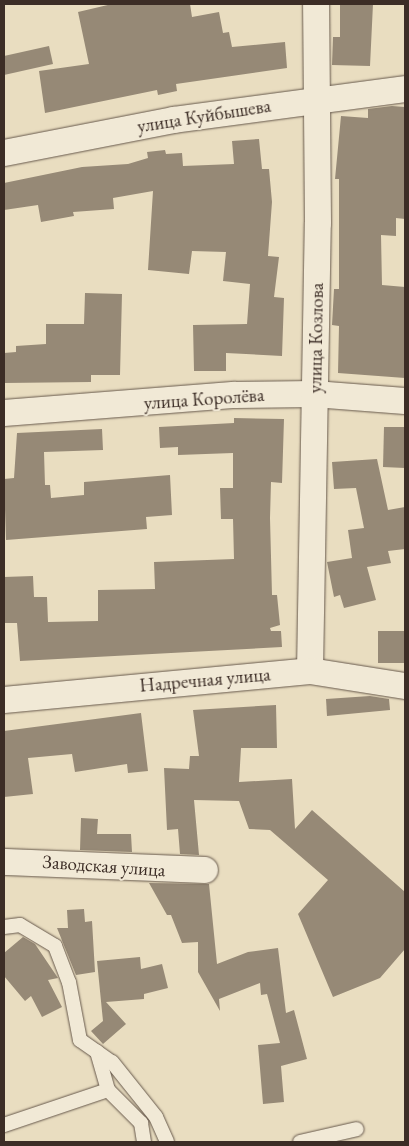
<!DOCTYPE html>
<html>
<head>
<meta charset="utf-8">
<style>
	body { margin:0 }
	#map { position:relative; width:409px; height:1146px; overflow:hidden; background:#e9ddc0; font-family:"EB Garamond",serif }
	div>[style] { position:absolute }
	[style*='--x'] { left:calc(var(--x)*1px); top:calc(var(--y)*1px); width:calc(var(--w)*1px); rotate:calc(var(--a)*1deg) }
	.building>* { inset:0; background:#968976 }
	.roads { filter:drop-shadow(0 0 1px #67594c) drop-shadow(0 0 1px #67594c) }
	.lane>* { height:14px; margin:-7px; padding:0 7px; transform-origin:7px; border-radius:7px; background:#f1e9d6 }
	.street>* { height:26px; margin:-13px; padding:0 13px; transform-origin:13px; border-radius:13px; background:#f1e9d6 }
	span { translate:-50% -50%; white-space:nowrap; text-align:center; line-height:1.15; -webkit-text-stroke:4px #f1e9d6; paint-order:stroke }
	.street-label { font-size:19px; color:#3c2d26 }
	.frame { position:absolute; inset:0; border:5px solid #3c2d26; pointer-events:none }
</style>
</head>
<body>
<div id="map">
	<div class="building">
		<i style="clip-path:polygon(112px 4px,190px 4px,192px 17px,219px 12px,223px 33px,229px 32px,232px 47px,285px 42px,287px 68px,176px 84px,177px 91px,158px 95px,157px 90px,45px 113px,39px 71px,89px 64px,78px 12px)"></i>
		<i style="clip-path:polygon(340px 4px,373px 4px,370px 66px,332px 65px,333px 37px,340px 37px)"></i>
		<i style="clip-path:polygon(49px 46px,53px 64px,4px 75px,4px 56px)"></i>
		<i style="clip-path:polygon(392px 106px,405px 107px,405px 219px,396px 218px,396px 236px,381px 235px,382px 285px,405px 287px,405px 378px,338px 373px,339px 326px,332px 325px,334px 289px,339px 289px,339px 179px,335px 179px,341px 116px,368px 118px,368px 109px)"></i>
		<i style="clip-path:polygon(259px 139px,262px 169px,269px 169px,272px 202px,268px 256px,279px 257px,274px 297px,284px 298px,282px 356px,226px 353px,226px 371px,194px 371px,193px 325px,247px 324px,250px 284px,223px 281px,226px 252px,192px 251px,189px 274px,148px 270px,153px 191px,113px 198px,114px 209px,73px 212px,74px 216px,41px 222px,38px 205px,4px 210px,4px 183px,82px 167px,128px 164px,148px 158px,147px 152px,165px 150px,166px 154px,182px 153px,183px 166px,234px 164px,232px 141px)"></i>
		<i style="clip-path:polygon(85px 293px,122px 294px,120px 375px,91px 375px,91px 382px,4px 383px,4px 353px,16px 352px,16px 346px,46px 344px,46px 324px,84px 324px)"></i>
		<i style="clip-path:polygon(234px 418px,284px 419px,282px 483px,271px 482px,270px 518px,272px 595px,277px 595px,280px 625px,270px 628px,271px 631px,281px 631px,282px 647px,20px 661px,17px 623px,4px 623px,4px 577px,33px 576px,34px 597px,47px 597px,48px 622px,98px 621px,98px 590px,155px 589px,154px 562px,234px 559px,233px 519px,221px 519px,220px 488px,233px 488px,233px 453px,178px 455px,178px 447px,160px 448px,159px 427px,234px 423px)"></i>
		<i style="clip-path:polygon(384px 427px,405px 427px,405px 468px,383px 467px)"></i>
		<i style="clip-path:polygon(102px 429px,103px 450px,44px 452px,45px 485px,50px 485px,51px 498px,84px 495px,84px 482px,170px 475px,172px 515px,146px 517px,147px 529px,6px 540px,4px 479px,14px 478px,17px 433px)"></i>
		<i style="clip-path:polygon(377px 459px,388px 510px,405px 507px,405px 549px,388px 551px,391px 563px,367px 567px,376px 600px,344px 608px,340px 595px,334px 597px,327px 562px,352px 558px,348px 530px,364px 528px,356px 488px,334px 489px,332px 462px)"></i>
		<i style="clip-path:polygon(378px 631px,405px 631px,405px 663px,378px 663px)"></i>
		<i style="clip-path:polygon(370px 696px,389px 699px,390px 710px,327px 716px,326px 699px)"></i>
		<i style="clip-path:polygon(276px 705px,277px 748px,241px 748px,239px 782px,292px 779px,295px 829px,312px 810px,405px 892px,405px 949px,380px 978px,333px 997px,298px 914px,328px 880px,270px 830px,249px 829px,239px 801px,194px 800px,199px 855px,180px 854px,178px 829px,167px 830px,164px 768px,189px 769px,190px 756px,199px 756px,193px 710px)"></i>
		<i style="clip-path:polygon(141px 713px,148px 771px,128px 773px,127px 764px,75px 772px,72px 754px,28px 758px,33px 794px,4px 797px,4px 731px)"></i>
		<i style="clip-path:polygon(81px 818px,98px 819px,97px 834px,131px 834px,132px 852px,80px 850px)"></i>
		<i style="clip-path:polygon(149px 883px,209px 884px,217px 964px,248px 952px,278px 948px,286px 1013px,294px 1010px,307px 1059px,281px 1066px,284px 1102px,263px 1104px,258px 1045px,280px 1043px,267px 994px,261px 995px,260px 983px,219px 999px,220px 1011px,198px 972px,198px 942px,182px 943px,171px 915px,167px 915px)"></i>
		<i style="clip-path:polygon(84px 909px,85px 922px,92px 921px,95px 972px,76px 975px,57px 928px,68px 928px,67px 910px)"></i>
		<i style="clip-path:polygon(23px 937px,35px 944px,58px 978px,48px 980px,62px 1007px,42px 1017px,31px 996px,25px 1001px,4px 976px,4px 953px)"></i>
		<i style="clip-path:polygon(140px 957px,141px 969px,162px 964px,168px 988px,144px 994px,144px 999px,106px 1002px,126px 1024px,103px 1044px,91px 1031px,103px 1021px,97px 961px)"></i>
	</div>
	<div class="roads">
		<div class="lane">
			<i style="--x:4;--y:927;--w:16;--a:-7"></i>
			<i style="--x:20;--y:925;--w:41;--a:31"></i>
			<i style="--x:55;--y:946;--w:39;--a:69"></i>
			<i style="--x:69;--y:982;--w:59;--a:79.3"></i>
			<i style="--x:80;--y:1040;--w:39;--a:35"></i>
			<i style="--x:112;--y:1062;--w:70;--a:51.3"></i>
			<i style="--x:156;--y:1117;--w:27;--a:66"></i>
			<i style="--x:108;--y:1090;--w:47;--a:45"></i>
			<i style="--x:141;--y:1123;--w:19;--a:81"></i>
			<i style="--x:4;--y:1125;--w:110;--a:-18.6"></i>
			<i style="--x:108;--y:1090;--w:40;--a:-106"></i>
			<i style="--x:300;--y:1142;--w:58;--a:-12.8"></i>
		</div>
		<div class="street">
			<i style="--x:4;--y:153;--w:173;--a:-11"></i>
			<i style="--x:174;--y:120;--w:233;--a:-7.6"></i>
			<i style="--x:4;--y:413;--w:232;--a:-4.5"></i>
			<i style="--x:235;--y:395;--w:79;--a:-0.7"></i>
			<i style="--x:314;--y:394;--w:91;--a:4.4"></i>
			<i style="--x:310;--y:671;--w:448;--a:-89"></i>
			<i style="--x:318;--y:223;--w:219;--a:-90.5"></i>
			<i style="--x:4;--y:700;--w:307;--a:-5.4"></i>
			<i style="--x:310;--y:671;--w:96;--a:9"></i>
			<i style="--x:4;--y:862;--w:201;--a:2.3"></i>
		</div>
	</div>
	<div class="street-label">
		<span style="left:204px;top:116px;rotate:-9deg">улица Куйбышева</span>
		<span style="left:316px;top:338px;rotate:-89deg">улица Козлова</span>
		<span style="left:204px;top:399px;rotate:-4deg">улица Королёва</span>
		<span style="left:205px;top:680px;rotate:-5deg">Надречная улица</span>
		<span style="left:104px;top:866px;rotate:4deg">Заводская улица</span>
	</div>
	<div class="frame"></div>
</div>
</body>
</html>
